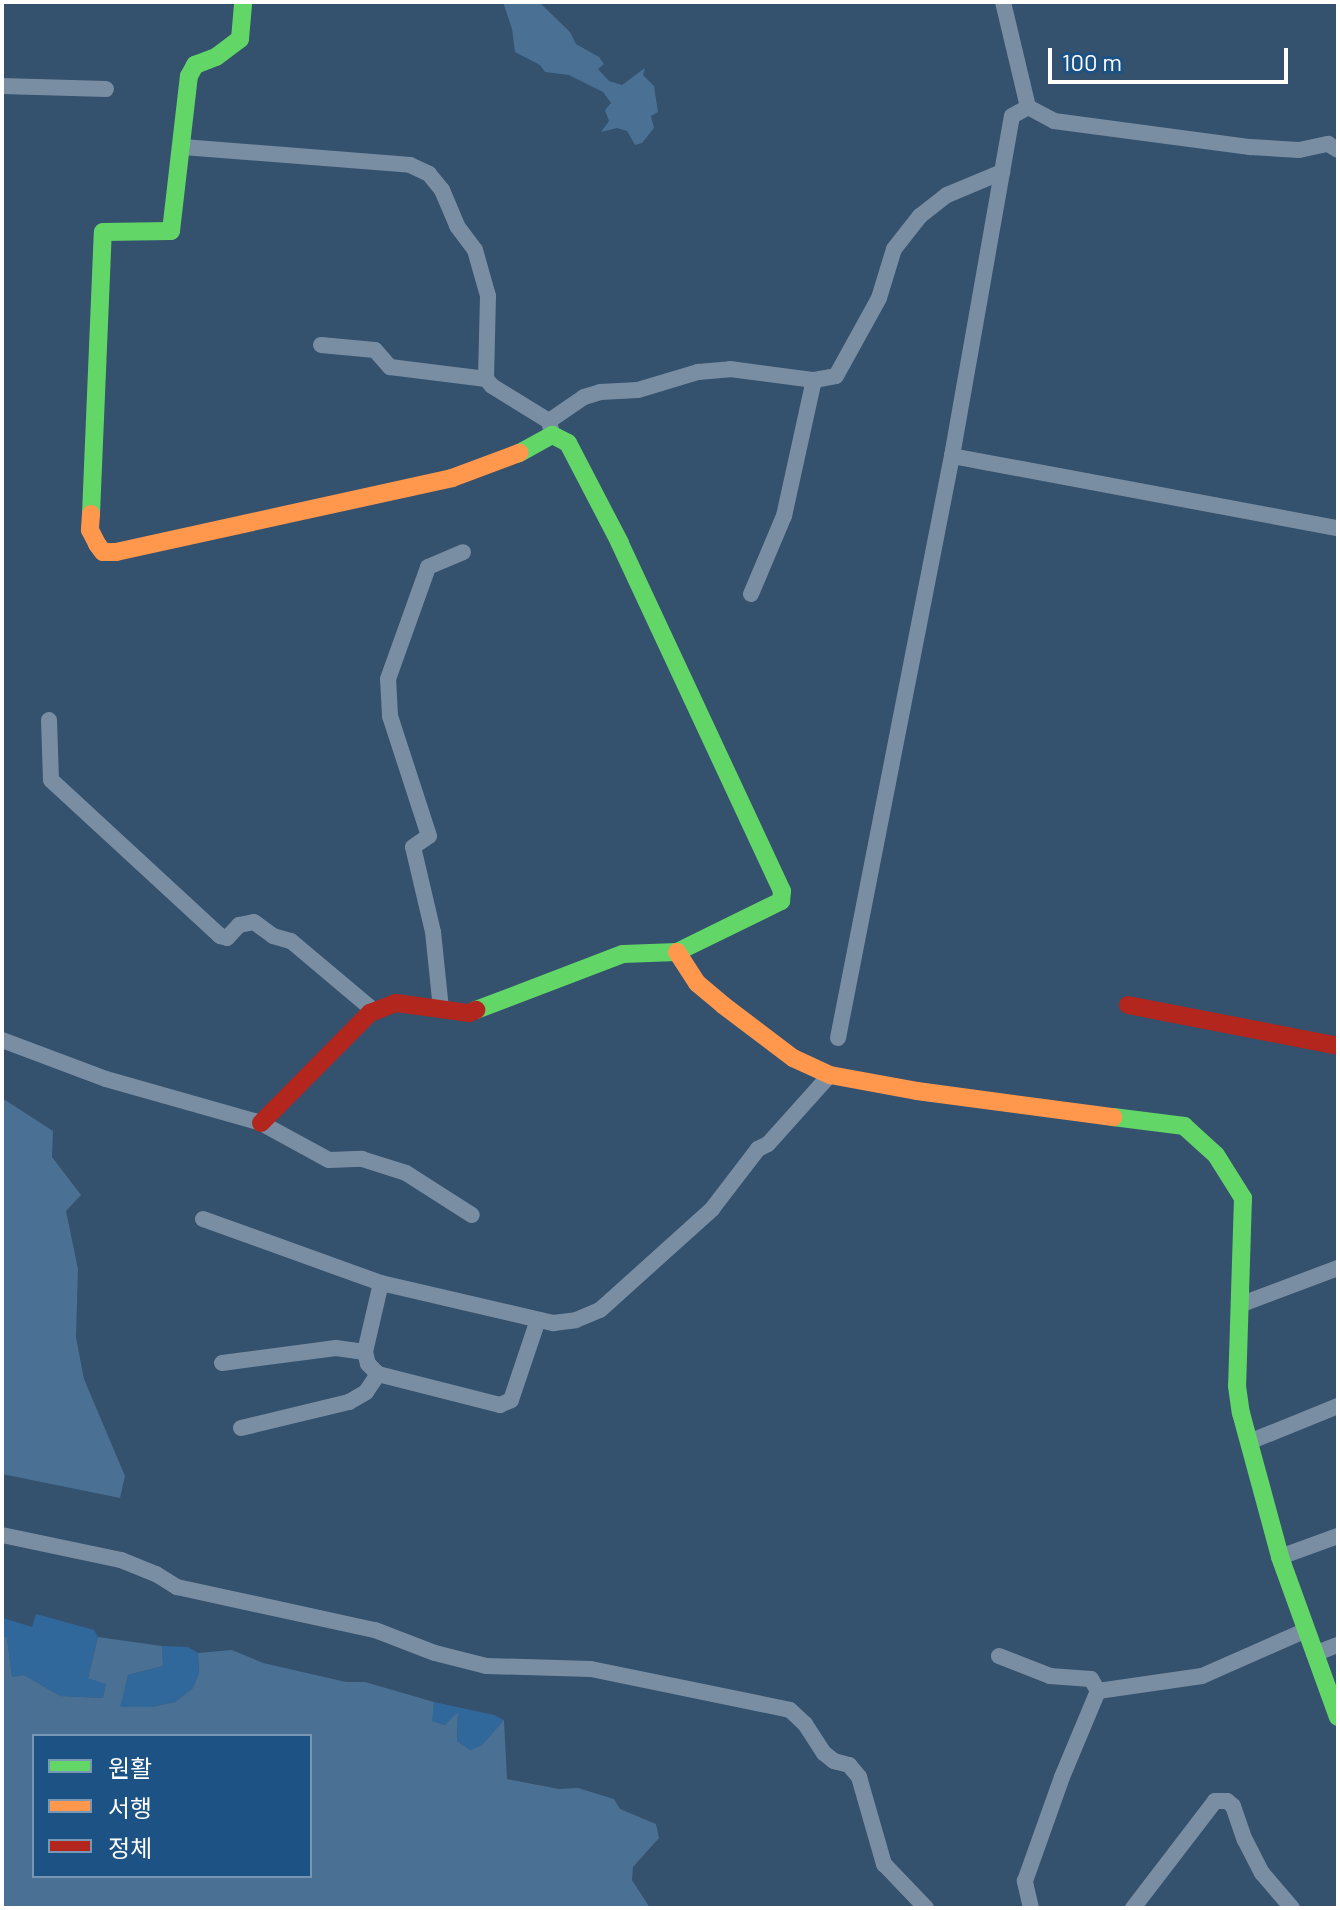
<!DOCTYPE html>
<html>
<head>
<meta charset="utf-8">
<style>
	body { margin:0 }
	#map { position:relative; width:1340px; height:1910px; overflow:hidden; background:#34516d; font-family:Barlow,"Noto Sans KR",sans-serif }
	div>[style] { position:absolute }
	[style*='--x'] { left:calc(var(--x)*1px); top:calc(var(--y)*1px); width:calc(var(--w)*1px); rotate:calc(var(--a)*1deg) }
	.green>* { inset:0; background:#31689b }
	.water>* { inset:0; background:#4a7094 }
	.street>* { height:16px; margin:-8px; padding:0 8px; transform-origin:8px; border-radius:8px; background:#7a8ea3 }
	.fast>* { height:18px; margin:-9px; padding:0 9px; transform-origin:9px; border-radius:9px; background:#63d668 }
	.slow>* { height:18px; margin:-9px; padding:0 9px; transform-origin:9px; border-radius:9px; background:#ff974d }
	.jam>* { height:18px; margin:-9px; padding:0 9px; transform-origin:9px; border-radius:9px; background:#b3261e }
	span { translate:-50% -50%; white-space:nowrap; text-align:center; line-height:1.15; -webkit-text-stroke:7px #1d5284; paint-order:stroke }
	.frame { position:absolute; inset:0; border:4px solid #fff; pointer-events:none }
	.legend { position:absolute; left:32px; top:1734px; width:280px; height:144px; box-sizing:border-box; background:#1d5284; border:2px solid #7797b5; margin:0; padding:10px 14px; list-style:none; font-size:24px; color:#fff }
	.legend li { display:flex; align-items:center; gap:16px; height:40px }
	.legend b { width:40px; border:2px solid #7797b5 }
	.scale { position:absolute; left:1048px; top:48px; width:240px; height:36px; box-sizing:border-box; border:4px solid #fff; border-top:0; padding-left:10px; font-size:24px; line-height:28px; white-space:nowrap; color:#fff; -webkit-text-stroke:6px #1d5284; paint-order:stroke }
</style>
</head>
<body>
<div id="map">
	<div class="green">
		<i style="clip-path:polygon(36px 1614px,94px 1630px,98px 1637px,88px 1677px,107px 1684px,103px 1698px,60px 1696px,24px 1675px,12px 1677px,7px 1639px,2px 1635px,3px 1618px,32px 1627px)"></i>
		<i style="clip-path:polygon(162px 1646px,188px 1647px,198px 1653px,199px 1673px,193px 1688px,175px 1702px,152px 1707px,119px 1707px,128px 1675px,163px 1666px)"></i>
		<i style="clip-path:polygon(434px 1702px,494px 1715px,504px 1720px,482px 1745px,470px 1750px,457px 1741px,458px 1714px,446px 1725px,431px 1721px)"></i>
	</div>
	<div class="water">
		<i style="clip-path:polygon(503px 2px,539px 2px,570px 32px,576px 44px,599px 57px,604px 64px,598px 69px,609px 81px,622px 85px,645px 68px,643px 75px,654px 86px,658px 112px,651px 116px,654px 128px,642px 143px,635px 145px,627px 131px,617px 128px,601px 132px,609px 121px,605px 110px,611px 103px,603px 92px,569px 75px,545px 72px,540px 65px,515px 52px,512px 29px)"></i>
		<i style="clip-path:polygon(2px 1098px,53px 1131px,52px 1157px,81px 1195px,66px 1211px,78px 1269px,76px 1337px,84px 1379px,125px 1476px,120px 1498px,2px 1474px)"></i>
		<i style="clip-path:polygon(evenodd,2px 1635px,7px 1638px,12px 1677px,24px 1675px,60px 1696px,103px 1698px,106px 1684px,88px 1678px,98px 1637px,162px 1646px,163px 1666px,128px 1675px,120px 1707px,152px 1707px,175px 1702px,193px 1688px,199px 1673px,198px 1653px,232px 1650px,263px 1663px,346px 1682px,365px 1682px,434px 1702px,432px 1721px,445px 1725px,458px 1712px,457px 1741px,470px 1750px,482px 1745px,504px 1720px,507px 1779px,559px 1789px,578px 1788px,614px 1799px,620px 1809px,656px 1824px,659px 1838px,633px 1867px,632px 1880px,650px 1908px,2px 1908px,2px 1635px,34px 1736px,310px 1736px,310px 1876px,34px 1876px,34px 1736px)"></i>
	</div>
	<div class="street">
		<i style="--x:1003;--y:2;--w:108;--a:76.6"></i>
		<i style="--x:1028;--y:107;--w:30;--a:28"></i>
		<i style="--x:1054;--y:121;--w:198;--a:7.6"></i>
		<i style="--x:1250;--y:147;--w:49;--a:3.5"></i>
		<i style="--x:1299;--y:150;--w:30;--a:-12"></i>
		<i style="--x:1328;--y:144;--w:12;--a:31"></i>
		<i style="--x:2;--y:86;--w:104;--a:1.7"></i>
		<i style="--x:183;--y:147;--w:228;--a:4.5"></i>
		<i style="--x:410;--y:165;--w:21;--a:25"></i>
		<i style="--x:429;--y:174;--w:21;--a:51"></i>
		<i style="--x:442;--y:190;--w:39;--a:67"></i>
		<i style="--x:457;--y:226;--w:30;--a:53"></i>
		<i style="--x:475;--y:250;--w:48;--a:74.2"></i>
		<i style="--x:488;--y:296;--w:83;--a:91.4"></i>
		<i style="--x:486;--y:379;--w:9;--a:49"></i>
		<i style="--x:492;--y:386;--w:67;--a:31.6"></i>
		<i style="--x:549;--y:421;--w:9;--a:77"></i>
		<i style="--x:321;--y:345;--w:54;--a:5.3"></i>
		<i style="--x:375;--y:350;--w:23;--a:49"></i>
		<i style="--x:390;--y:367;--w:97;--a:7.1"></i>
		<i style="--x:549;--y:421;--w:42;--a:-34.4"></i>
		<i style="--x:584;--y:397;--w:17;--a:-17"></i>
		<i style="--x:600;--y:392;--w:38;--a:-3"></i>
		<i style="--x:638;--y:390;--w:63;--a:-16.7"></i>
		<i style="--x:698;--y:372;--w:32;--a:-5"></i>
		<i style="--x:730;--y:369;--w:85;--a:7.5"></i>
		<i style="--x:814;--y:380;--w:22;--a:-10"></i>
		<i style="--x:836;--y:376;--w:89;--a:-61.1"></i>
		<i style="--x:879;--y:298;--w:51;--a:-73"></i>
		<i style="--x:894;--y:249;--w:42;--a:-51.8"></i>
		<i style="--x:920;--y:216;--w:34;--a:-38"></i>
		<i style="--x:947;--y:195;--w:60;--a:-22.7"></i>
		<i style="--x:952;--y:456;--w:393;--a:10.6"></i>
		<i style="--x:751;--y:594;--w:85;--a:-67.1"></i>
		<i style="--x:784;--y:516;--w:139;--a:-77.6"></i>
		<i style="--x:49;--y:720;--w:60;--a:88.1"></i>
		<i style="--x:51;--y:780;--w:230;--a:42.7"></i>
		<i style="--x:220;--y:936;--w:7;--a:16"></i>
		<i style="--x:227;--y:938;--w:18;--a:-47"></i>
		<i style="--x:239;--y:925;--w:15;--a:-11"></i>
		<i style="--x:254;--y:922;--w:24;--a:36"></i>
		<i style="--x:273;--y:936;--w:19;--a:16"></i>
		<i style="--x:291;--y:941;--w:109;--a:40.1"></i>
		<i style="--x:441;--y:1009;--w:77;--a:-95.9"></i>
		<i style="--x:433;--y:932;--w:87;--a:-103.2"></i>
		<i style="--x:413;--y:847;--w:19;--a:-35"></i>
		<i style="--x:429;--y:836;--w:126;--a:-108"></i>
		<i style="--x:390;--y:716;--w:37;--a:-93"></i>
		<i style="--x:388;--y:679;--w:119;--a:-70.3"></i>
		<i style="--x:428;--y:567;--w:38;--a:-23"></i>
		<i style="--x:838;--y:1038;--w:593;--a:-78.92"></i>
		<i style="--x:952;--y:456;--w:345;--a:-80"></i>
		<i style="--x:1012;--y:116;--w:18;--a:-29"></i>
		<i style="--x:2;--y:1040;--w:111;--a:20.6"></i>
		<i style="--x:106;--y:1079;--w:161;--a:15.8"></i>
		<i style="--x:261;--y:1123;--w:77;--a:28.6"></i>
		<i style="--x:329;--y:1160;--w:33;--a:-2"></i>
		<i style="--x:362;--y:1159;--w:46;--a:17.7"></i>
		<i style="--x:406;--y:1173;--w:78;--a:32.5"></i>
		<i style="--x:203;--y:1219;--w:189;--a:19.8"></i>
		<i style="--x:381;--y:1283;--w:177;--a:13.1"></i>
		<i style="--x:553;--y:1323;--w:23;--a:-7"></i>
		<i style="--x:576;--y:1320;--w:26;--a:-23"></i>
		<i style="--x:600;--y:1310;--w:151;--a:-42"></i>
		<i style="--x:712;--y:1209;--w:76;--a:-52.5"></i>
		<i style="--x:758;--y:1149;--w:11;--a:-27"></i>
		<i style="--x:768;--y:1144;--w:93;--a:-48.1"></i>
		<i style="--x:381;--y:1283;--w:71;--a:103.1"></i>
		<i style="--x:365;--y:1352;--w:12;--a:76"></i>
		<i style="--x:368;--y:1364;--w:14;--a:45"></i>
		<i style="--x:378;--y:1374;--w:126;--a:14.3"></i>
		<i style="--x:500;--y:1405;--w:12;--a:-24"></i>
		<i style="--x:511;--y:1400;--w:84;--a:-71.4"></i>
		<i style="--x:1242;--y:1304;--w:103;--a:-20.6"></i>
		<i style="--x:222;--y:1363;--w:115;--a:-7.5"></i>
		<i style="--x:336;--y:1348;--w:29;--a:8"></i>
		<i style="--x:241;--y:1428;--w:111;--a:-13.5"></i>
		<i style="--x:349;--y:1402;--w:20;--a:-30"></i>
		<i style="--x:366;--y:1392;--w:22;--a:-56"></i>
		<i style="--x:1249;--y:1442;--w:96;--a:-22"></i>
		<i style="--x:2;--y:1535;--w:122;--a:11.9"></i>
		<i style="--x:121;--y:1560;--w:38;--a:22"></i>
		<i style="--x:156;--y:1574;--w:25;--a:32"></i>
		<i style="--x:177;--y:1587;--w:203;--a:12.3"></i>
		<i style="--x:375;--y:1630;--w:64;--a:21"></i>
		<i style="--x:435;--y:1653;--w:53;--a:14.3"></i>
		<i style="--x:486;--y:1666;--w:105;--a:1.6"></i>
		<i style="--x:591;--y:1669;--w:203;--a:11.6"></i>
		<i style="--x:790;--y:1710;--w:21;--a:43"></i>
		<i style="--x:805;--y:1724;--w:35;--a:57"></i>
		<i style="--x:824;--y:1753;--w:13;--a:39"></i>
		<i style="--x:834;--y:1761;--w:16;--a:15"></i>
		<i style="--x:849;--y:1765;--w:16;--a:50"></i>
		<i style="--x:859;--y:1777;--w:91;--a:74"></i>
		<i style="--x:884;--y:1864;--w:61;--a:46.3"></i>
		<i style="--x:1280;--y:1557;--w:62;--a:-19.9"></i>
		<i style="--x:1314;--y:1654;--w:26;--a:-21"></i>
		<i style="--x:999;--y:1656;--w:55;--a:21.4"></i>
		<i style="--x:1050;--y:1676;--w:41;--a:4.2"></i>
		<i style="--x:1091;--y:1679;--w:14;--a:60"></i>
		<i style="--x:1098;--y:1691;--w:105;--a:-8.2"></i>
		<i style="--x:1202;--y:1676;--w:111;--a:-23.8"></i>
		<i style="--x:1031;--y:1908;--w:28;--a:-103"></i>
		<i style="--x:1025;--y:1881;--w:110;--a:-70.4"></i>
		<i style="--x:1062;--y:1777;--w:93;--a:-67.3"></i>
		<i style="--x:1133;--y:1908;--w:135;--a:-52.5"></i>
		<i style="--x:1215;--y:1801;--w:12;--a:0"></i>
		<i style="--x:1227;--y:1801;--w:8;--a:40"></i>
		<i style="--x:1233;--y:1806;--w:36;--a:71"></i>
		<i style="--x:1245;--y:1840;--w:37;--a:63"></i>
		<i style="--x:1262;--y:1873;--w:46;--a:49.4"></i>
	</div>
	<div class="fast">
		<i style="--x:91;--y:514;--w:282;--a:-87.6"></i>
		<i style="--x:103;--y:232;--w:68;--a:-0.8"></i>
		<i style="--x:171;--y:231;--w:156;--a:-83.4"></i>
		<i style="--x:189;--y:76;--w:13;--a:-61"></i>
		<i style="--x:195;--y:65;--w:22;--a:-21"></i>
		<i style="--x:216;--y:57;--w:30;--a:-37"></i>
		<i style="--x:240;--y:39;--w:37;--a:-85"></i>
		<i style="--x:476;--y:1010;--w:157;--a:-20.9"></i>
		<i style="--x:623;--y:954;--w:54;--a:-2.1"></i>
		<i style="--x:677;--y:952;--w:116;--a:-26.1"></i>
		<i style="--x:781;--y:901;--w:10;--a:-84"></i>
		<i style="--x:782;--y:891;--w:384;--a:-115"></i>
		<i style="--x:620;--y:543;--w:113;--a:-117.5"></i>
		<i style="--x:568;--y:443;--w:18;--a:-153"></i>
		<i style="--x:552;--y:435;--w:38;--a:151"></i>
		<i style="--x:1113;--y:1117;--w:72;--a:7.2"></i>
		<i style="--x:1184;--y:1126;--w:43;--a:42.2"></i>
		<i style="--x:1216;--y:1155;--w:51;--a:57.9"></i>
		<i style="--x:1243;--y:1198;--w:188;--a:91.8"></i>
		<i style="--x:1237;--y:1386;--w:27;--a:82"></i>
		<i style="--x:1241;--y:1413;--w:149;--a:74.8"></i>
		<i style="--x:1280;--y:1557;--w:170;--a:70.1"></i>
	</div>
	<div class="slow">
		<i style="--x:91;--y:514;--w:16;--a:94"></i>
		<i style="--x:90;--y:530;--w:16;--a:63"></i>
		<i style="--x:97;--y:544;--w:10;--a:53"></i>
		<i style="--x:103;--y:552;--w:13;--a:0"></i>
		<i style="--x:116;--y:552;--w:344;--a:-12.4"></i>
		<i style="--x:452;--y:478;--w:72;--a:-20.5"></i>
		<i style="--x:677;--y:952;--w:37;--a:57"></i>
		<i style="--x:697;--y:983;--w:34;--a:40"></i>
		<i style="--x:723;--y:1005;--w:88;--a:37.1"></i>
		<i style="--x:793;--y:1058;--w:41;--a:24.7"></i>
		<i style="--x:830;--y:1075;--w:88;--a:10.4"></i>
		<i style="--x:917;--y:1091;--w:198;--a:7.6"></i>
	</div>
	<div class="jam">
		<i style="--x:1128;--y:1005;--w:214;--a:11"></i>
		<i style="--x:261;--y:1123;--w:155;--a:-45.3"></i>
		<i style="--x:370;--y:1013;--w:28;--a:-21"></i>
		<i style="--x:396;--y:1003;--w:74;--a:7.8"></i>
		<i style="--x:469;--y:1013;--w:8;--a:-23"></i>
	</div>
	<div class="frame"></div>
	<ul class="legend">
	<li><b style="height:10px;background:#63d668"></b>원활</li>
	<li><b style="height:10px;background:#ff974d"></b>서행</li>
	<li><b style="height:10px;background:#b3261e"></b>정체</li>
	</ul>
	<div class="scale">100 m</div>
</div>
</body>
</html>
